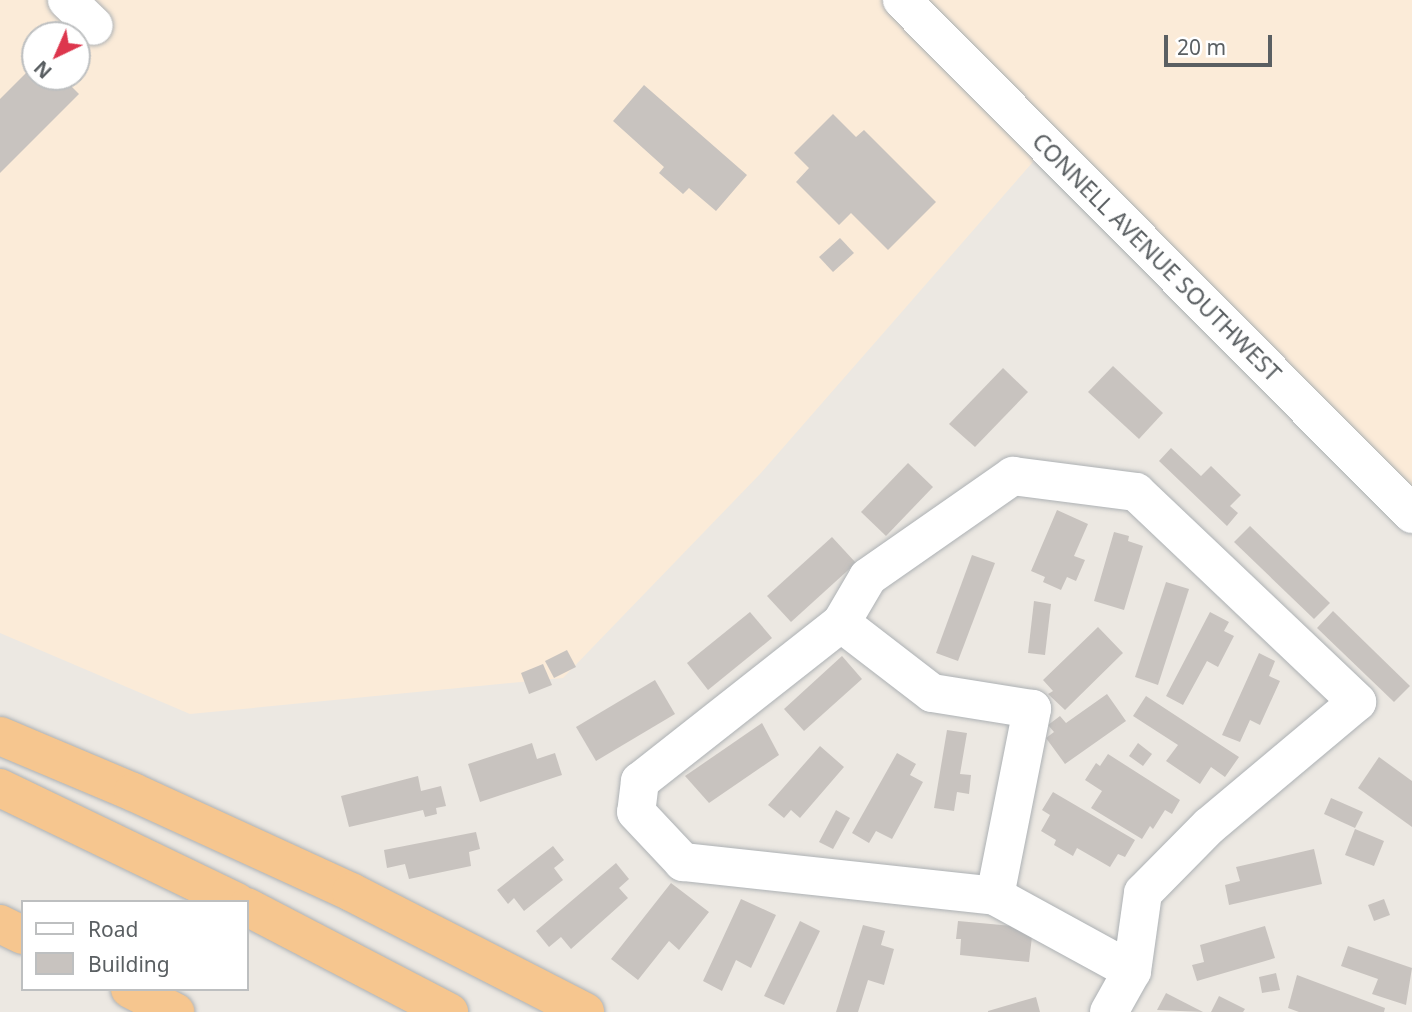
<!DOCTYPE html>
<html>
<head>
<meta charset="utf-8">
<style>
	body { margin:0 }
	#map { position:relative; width:1412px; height:1012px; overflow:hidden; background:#ece8e2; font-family:"Noto Sans",sans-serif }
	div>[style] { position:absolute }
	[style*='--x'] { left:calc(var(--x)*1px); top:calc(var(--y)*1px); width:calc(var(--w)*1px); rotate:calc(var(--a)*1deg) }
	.commercial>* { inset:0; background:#fbebd8 }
	.building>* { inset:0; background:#c8c3bf }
	.roads { filter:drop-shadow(0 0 2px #adb1b4) drop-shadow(0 0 2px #adb1b4) }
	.minor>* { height:38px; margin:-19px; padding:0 19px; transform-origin:19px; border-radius:19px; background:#fff }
	.highway>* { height:38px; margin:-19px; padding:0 19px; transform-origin:19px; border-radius:19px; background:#f6c68f }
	span { translate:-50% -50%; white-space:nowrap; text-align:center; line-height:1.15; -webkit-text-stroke:6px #fff; paint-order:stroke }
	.street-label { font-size:23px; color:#5a5f62 }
	.legend { position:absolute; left:21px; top:900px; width:228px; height:91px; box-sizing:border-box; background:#fff; border:2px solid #bdbfc0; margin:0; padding:9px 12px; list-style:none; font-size:21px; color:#5a5f62 }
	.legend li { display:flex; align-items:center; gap:14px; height:35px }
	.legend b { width:35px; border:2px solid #bdbfc0 }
	.north { position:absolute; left:21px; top:21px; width:70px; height:70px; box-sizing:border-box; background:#fff; border:2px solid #bdbfc0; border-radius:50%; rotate:224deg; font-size:19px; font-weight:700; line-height:28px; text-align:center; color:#5a5f62 }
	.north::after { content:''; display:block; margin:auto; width:24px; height:32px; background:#dd364d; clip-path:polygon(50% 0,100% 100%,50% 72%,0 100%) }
	.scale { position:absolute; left:1164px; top:35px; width:108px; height:32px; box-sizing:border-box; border:4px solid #5a5f62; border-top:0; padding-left:9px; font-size:21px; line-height:24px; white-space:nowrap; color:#5a5f62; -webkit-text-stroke:5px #fff; paint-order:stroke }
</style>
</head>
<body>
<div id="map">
	<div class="commercial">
		<i style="clip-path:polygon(evenodd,0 0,1412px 0,1412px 493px,1053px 139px,760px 474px,563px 678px,190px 714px,0 633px,0 0,35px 35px,77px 35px,77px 77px,35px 77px,35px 35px)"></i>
	</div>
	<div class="building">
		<i style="clip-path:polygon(35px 64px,35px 77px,62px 77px,79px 94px,0 173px,0 99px)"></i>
		<i style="clip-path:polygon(644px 85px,747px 175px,716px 211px,689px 188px,683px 194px,659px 173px,664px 167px,613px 121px)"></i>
		<i style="clip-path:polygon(833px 114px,856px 137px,864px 130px,936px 202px,888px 250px,851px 213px,839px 225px,796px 182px,809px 168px,794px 153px)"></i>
		<i style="clip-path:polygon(840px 238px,854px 253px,833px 272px,819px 257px)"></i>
		<i style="clip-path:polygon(1113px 366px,1163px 413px,1139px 439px,1088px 392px)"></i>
		<i style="clip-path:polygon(1003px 368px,1028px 392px,975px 447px,949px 424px)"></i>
		<i style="clip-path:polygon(1171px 448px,1201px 476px,1211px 466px,1241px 495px,1230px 506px,1238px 513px,1227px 526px,1159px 461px)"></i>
		<i style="clip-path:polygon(908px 463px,933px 487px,886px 536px,861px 512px)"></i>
		<i style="clip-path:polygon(1057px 510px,1088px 524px,1074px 556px,1085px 560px,1076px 581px,1067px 577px,1061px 590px,1043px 582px,1045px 577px,1031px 571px)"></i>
		<i style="clip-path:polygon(1250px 526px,1330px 603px,1314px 619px,1234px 542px)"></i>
		<i style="clip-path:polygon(1114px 532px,1129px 536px,1128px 541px,1143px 546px,1124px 610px,1094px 601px)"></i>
		<i style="clip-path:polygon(832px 537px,856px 563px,791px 622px,767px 596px)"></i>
		<i style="clip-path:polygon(972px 555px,995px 563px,958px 661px,936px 653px)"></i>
		<i style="clip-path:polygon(1166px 582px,1189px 589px,1158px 685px,1135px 677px)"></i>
		<i style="clip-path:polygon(1034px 601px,1051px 604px,1045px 655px,1028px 653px)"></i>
		<i style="clip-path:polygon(1333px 611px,1410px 686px,1394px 702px,1317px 628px)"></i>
		<i style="clip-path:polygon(750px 612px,772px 638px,708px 690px,687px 663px)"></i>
		<i style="clip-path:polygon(1210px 612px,1229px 622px,1224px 631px,1234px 636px,1218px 667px,1207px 661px,1183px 705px,1166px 696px)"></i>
		<i style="clip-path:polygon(1098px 627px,1123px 653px,1065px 710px,1048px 694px,1053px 691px,1043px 680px)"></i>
		<i style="clip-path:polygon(567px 650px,576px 667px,554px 678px,545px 661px)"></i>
		<i style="clip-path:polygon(1259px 653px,1275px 661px,1269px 676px,1280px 681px,1260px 725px,1250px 720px,1240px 742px,1222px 735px)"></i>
		<i style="clip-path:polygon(842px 656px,862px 679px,804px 731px,784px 709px)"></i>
		<i style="clip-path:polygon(543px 664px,552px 685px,529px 694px,521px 673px)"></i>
		<i style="clip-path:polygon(655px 680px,675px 714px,596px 761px,576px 727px)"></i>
		<i style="clip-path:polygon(1107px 694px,1126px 721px,1065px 764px,1046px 738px,1054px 732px,1048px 725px,1060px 716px,1066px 723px)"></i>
		<i style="clip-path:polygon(1146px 696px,1239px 757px,1225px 777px,1211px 767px,1200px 784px,1166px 761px,1178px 745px,1133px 716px)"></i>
		<i style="clip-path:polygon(762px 723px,779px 755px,709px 803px,685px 776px)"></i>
		<i style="clip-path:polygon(947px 730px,967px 733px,960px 774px,971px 775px,969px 794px,957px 792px,954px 811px,934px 808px)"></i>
		<i style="clip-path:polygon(532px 743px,537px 759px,555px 753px,562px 775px,480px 802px,468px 764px)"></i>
		<i style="clip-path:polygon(1138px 743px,1152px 754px,1143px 766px,1129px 756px)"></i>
		<i style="clip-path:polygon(820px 746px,844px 767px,800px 818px,791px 810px,784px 818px,768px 805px)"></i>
		<i style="clip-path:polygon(897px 753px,916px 764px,910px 775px,923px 782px,892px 839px,876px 831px,869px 843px,852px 833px)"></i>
		<i style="clip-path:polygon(1108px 754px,1180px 800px,1172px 814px,1165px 810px,1153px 829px,1150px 826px,1142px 839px,1091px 808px,1102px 791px,1085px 780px,1096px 763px,1100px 766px)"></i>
		<i style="clip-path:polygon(1379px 757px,1412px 781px,1412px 827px,1358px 788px)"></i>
		<i style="clip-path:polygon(418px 776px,421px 791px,441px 786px,446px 806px,436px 808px,437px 814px,425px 817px,423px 810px,349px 827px,341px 796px)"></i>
		<i style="clip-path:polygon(1053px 792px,1135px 840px,1125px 857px,1118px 854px,1110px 867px,1077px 848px,1073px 856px,1054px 845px,1056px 840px,1041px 831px,1050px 815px,1042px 810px)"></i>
		<i style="clip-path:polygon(1331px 798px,1363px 812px,1355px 828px,1324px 814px)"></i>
		<i style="clip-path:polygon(836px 810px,850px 818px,833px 849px,819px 842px)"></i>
		<i style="clip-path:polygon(1355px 829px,1384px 841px,1374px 866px,1345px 855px)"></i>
		<i style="clip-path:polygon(476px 832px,480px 849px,469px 852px,471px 866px,409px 879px,405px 864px,387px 868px,384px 850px)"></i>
		<i style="clip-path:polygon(553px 846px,564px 860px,554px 868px,563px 880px,524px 911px,514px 898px,508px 904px,497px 890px)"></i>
		<i style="clip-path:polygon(1314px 849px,1322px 884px,1229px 905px,1225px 885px,1240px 881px,1236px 867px)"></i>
		<i style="clip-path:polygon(616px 863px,629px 879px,619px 888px,628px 898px,571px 949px,561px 937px,549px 947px,536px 931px)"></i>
		<i style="clip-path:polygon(671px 883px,709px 912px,679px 950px,669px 941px,638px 980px,611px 959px)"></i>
		<i style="clip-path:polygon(741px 899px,776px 915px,751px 968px,736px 960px,722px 991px,703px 981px)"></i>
		<i style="clip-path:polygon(1384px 899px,1390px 915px,1374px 921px,1368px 905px)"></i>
		<i style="clip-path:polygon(800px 921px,820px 931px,784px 1005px,764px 996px)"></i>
		<i style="clip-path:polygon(958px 921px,1033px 928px,1029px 962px,960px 955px,961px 939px,956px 939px)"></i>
		<i style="clip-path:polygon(863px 925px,885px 931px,881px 945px,894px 949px,884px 985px,868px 980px,858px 1012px,836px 1012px)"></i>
		<i style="clip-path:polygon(1265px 926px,1275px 958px,1197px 981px,1192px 965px,1204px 962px,1200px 945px)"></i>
		<i style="clip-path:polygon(1348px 946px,1412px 968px,1406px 1005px,1372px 994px,1378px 979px,1341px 966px)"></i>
		<i style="clip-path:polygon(1276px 973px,1280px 990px,1262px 993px,1259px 977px)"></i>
		<i style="clip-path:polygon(1297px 975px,1385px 1008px,1384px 1012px,1299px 1012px,1288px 1008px)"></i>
		<i style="clip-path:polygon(1166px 993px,1203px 1012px,1157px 1010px)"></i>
		<i style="clip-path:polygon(1219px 996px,1245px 1009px,1243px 1012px,1211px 1012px)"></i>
		<i style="clip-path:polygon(1036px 997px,1040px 1012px,988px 1012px,988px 1011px)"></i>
	</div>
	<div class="roads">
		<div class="minor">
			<i style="--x:67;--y:0;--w:37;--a:44"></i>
			<i style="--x:902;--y:0;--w:724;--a:45.22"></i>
			<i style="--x:841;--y:623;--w:256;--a:141.8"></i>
			<i style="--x:640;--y:781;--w:31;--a:97"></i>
			<i style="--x:636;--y:812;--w:69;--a:46.8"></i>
			<i style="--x:683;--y:862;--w:314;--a:6.2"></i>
			<i style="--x:995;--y:896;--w:156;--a:28.7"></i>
			<i style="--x:1132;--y:971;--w:47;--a:119.3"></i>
			<i style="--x:995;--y:896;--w:191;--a:-78.8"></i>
			<i style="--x:1032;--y:709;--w:101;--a:-170.9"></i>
			<i style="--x:932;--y:693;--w:115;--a:-142.4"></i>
			<i style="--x:841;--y:623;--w:53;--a:-59.6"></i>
			<i style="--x:868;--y:577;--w:177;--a:-34.9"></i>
			<i style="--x:1013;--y:476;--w:124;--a:7.4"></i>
			<i style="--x:1136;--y:492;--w:305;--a:43.5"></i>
			<i style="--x:1357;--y:702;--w:193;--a:140"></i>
			<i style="--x:1209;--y:826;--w:94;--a:134.6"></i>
			<i style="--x:1143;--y:893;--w:79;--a:98"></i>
		</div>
		<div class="highway">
			<i style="--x:0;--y:736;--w:144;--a:22.8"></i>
			<i style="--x:133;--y:792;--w:240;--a:24.6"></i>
			<i style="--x:351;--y:892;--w:263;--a:27.1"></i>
			<i style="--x:0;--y:788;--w:263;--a:25.7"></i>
			<i style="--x:247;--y:907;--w:228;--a:27.5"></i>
			<i style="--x:0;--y:924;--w:25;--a:26"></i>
			<i style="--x:130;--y:989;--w:51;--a:27.1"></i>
		</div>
	</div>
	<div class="street-label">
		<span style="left:1157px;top:257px;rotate:45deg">CONNELL AVENUE SOUTHWEST</span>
	</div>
	<ul class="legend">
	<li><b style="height:9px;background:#fff"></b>Road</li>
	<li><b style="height:19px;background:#c8c3bf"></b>Building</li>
	</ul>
	<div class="north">N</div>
	<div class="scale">20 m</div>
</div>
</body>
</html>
